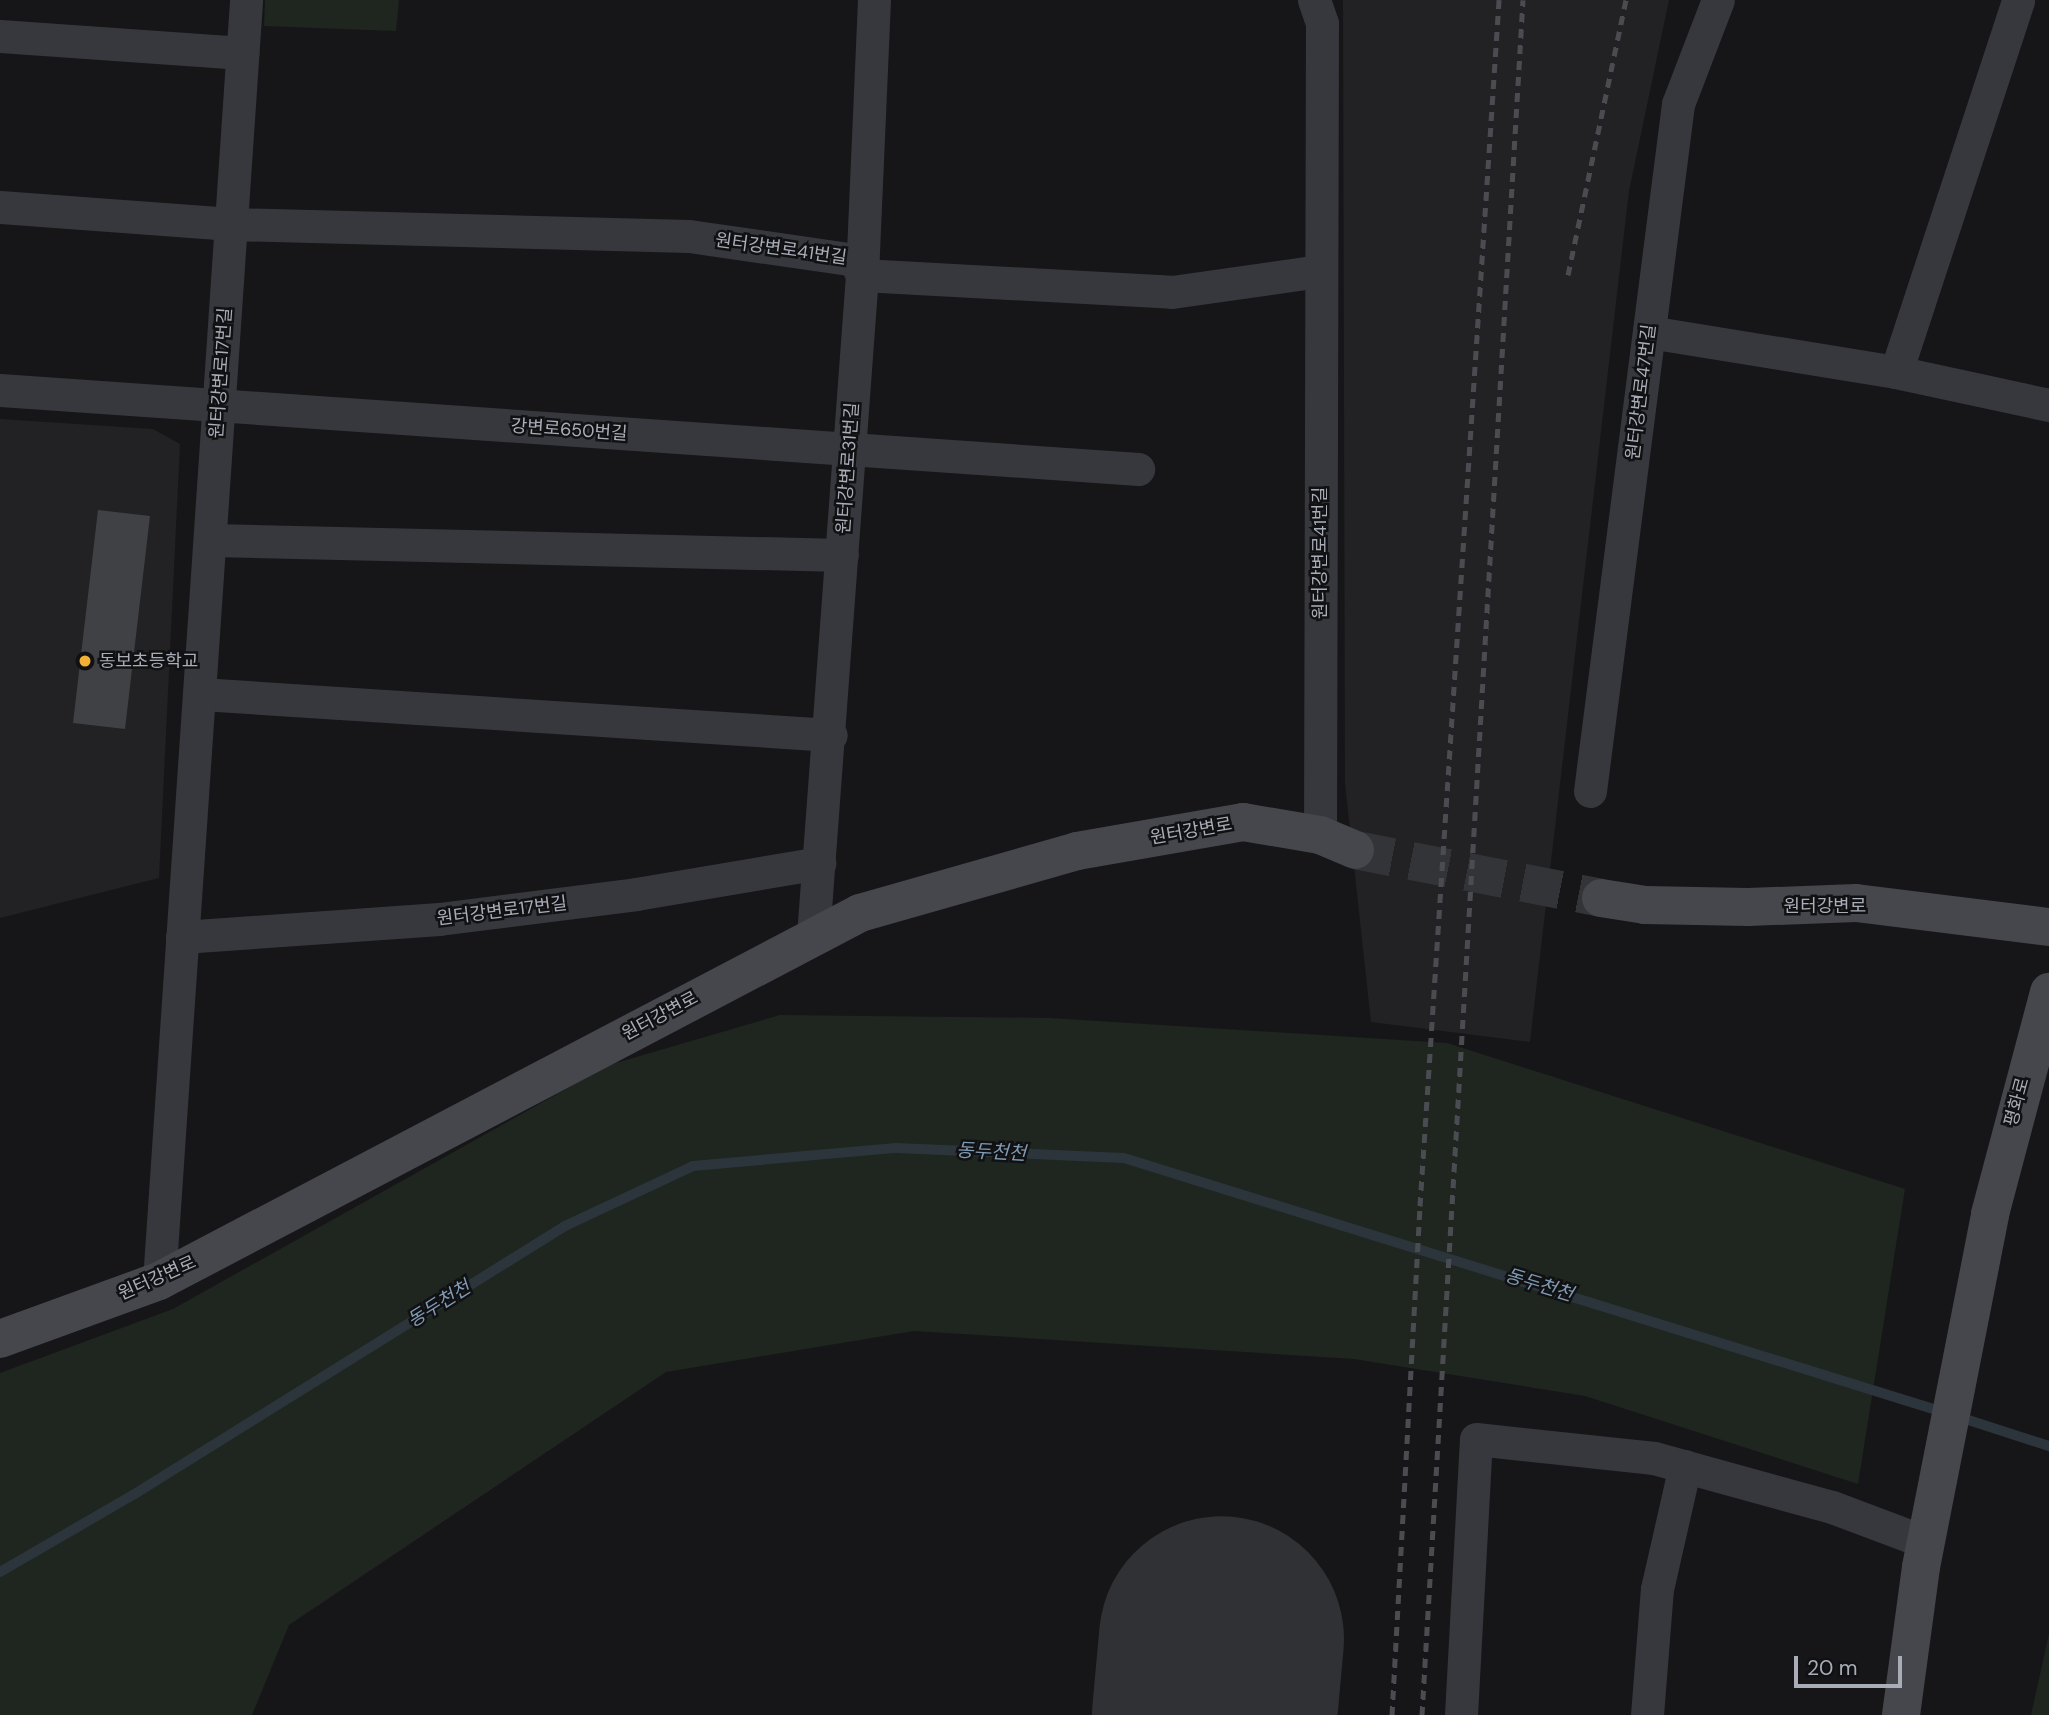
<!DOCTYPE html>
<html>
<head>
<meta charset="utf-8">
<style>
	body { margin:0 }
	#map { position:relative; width:2049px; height:1715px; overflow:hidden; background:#161618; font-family:"DM Sans","Noto Sans KR",sans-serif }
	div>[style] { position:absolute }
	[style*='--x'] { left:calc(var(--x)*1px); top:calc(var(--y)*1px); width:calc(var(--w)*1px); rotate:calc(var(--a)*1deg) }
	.built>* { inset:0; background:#222225 }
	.green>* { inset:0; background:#1e261f }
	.stream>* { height:10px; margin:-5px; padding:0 5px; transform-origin:5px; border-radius:5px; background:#2c353c }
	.runway>* { height:245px; margin:-122.5px; padding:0 122.5px; transform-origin:122.5px; border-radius:122.5px; background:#303135 }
	.building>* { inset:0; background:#404145 }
	.secondary-tunnel>* { height:38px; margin-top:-19px; transform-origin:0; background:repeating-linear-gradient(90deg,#333438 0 38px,transparent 0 57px) }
	.street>* { height:33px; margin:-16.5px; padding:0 16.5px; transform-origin:16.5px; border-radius:16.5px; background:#37383d }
	.secondary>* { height:38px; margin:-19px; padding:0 19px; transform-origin:19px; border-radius:19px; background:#45474d }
	.rail>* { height:5px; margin-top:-2.5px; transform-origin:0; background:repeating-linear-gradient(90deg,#4a4c52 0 9px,transparent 0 16px) }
	.dots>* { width:19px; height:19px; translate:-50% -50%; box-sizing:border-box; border:4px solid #111113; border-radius:50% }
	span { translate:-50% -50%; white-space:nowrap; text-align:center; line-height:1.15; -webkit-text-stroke:5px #111113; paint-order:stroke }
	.street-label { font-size:18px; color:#a8adb8 }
	.poi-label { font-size:18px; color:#a8adb8 }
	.left { translate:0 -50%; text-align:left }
	.water-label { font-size:19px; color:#7f9bb3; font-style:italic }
	.scale { position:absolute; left:1794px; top:1656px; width:108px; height:32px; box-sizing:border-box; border:4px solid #a8adb8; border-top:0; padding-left:9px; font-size:21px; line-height:24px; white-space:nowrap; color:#a8adb8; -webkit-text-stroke:5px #111113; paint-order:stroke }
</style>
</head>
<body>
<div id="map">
	<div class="built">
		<i style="clip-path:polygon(1343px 0,1669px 0,1629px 191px,1530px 1042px,1371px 1022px,1345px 783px)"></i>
		<i style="clip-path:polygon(0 419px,153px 429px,180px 444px,159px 878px,0 918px)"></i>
	</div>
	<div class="green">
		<i style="clip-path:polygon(265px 0,399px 0,396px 31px,264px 26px)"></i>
		<i style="clip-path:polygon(780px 1015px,1050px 1018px,1447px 1043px,1905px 1189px,1858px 1484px,1585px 1396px,1354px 1359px,914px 1331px,666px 1372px,289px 1625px,252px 1715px,0 1715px,0 1373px,173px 1309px,609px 1065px)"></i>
		<i style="clip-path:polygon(2049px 1634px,2049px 1715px,2031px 1715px)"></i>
	</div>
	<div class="stream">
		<i style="--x:1959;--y:1417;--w:95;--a:17.9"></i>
		<i style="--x:0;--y:1572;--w:154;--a:-30.1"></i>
		<i style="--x:133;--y:1495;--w:509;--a:-31.91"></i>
		<i style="--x:565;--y:1226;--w:141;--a:-25.1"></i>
		<i style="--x:693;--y:1166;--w:204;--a:-5.1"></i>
		<i style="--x:896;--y:1148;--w:228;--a:2.5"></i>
		<i style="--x:1124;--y:1158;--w:857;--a:17.23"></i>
	</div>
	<div class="runway">
		<i style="--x:1214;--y:1715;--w:77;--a:-84.8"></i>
	</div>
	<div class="building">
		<i style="clip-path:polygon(98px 510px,150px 516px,125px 729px,73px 723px)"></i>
	</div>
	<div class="secondary-tunnel">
		<i style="--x:1355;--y:850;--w:251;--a:11"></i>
	</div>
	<div class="street">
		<i style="--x:1314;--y:0;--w:24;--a:71"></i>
		<i style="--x:1322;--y:23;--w:812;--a:90.14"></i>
		<i style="--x:0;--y:36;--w:243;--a:4"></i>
		<i style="--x:0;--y:207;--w:232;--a:4.2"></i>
		<i style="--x:231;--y:224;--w:458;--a:1.5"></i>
		<i style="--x:689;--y:236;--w:168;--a:8.2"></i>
		<i style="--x:855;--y:260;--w:17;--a:65"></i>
		<i style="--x:862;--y:275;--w:310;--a:3.1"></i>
		<i style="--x:1172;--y:292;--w:149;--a:-8.1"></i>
		<i style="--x:1649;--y:332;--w:250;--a:9.2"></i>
		<i style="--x:1896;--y:372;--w:157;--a:12.2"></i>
		<i style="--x:1896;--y:372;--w:391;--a:-71.8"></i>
		<i style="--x:0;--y:390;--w:1141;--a:3.97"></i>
		<i style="--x:210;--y:540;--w:632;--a:1.36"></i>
		<i style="--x:201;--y:694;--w:631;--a:3.72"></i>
		<i style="--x:1590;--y:791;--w:693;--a:-82.7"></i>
		<i style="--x:1678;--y:104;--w:111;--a:-69"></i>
		<i style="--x:813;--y:936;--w:663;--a:-85.76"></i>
		<i style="--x:862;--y:275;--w:275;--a:-87.5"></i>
		<i style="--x:182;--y:937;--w:258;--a:-4"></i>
		<i style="--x:439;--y:919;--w:199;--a:-7.2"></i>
		<i style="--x:636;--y:894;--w:186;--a:-9.6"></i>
		<i style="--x:159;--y:1281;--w:1284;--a:-86.11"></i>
		<i style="--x:1461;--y:1715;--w:276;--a:-86.9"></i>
		<i style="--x:1476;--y:1439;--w:179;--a:6.1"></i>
		<i style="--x:1654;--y:1458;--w:185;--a:15.4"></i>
		<i style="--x:1832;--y:1507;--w:99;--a:20.6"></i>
		<i style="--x:1647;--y:1715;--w:126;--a:-85.5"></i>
		<i style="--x:1657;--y:1589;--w:126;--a:-77.2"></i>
	</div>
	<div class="secondary">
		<i style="--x:1601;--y:898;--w:45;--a:9"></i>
		<i style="--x:1645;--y:905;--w:103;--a:1.1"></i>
		<i style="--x:1748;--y:907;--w:108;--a:-2.1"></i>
		<i style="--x:1856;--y:903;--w:194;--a:7.1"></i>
		<i style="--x:0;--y:1339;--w:169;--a:-20"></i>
		<i style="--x:159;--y:1281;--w:792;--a:-27.7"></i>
		<i style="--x:860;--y:913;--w:226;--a:-15.9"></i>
		<i style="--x:1077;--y:851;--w:169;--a:-9.9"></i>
		<i style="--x:1243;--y:822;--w:78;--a:9.6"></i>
		<i style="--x:1320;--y:835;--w:38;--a:23"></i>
		<i style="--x:1901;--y:1715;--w:149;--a:-82.3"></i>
		<i style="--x:1921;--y:1567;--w:360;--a:-78.9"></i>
		<i style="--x:1990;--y:1214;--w:230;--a:-75.1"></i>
	</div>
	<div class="rail">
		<i style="--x:1568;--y:275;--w:281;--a:-78.1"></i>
		<i style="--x:1392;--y:1715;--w:510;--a:-86.85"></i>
		<i style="--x:1420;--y:1206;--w:1209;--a:-86.25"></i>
		<i style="--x:1422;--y:1715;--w:1718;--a:-86.63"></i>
	</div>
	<div class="dots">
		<i style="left:85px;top:661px;background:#f2b134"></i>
	</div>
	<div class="street-label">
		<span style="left:781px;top:249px;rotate:8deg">원터강변로41번길</span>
		<span style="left:221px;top:373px;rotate:-86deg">원터강변로17번길</span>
		<span style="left:1641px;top:392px;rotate:-83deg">원터강변로47번길</span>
		<span style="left:569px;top:430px;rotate:4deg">강변로650번길</span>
		<span style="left:848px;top:468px;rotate:-86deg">원터강변로31번길</span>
		<span style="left:1320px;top:553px;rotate:-90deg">원터강변로41번길</span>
		<span style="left:1191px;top:831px;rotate:-10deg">원터강변로</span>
		<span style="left:1825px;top:906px">원터강변로</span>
		<span style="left:502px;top:911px;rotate:-7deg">원터강변로17번길</span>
		<span style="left:660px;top:1016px;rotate:-28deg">원터강변로</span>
		<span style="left:2017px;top:1102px;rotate:-75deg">평화로</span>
		<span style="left:157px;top:1278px;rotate:-24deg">원터강변로</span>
	</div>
	<div class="poi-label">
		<span class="left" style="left:99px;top:661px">동보초등학교</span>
	</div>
	<div class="water-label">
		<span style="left:991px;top:1152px;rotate:3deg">동두천천</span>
		<span style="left:1539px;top:1285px;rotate:17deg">동두천천</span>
		<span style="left:439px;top:1304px;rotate:-32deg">동두천천</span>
	</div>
	<div class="scale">20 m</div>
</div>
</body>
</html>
